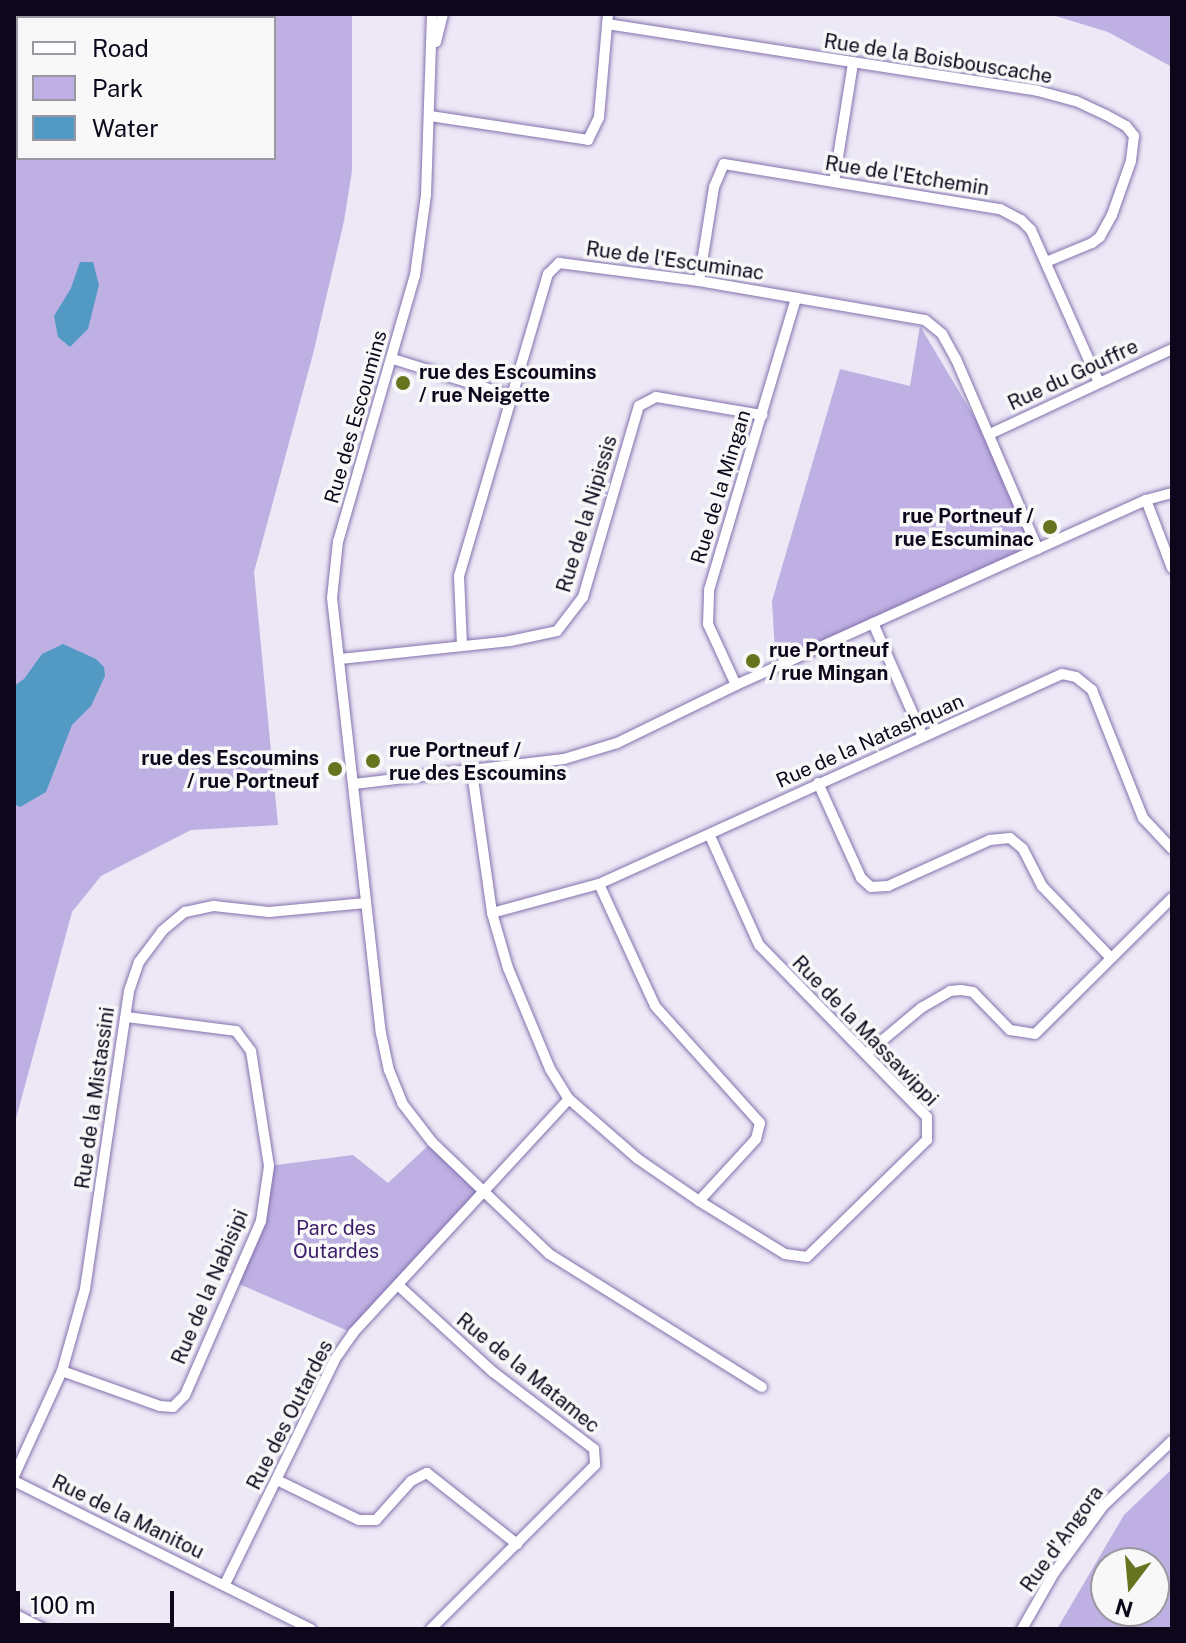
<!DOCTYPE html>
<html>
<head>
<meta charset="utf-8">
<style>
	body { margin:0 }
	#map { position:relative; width:1186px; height:1643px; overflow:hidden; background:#ece8f6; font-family:"Public Sans",sans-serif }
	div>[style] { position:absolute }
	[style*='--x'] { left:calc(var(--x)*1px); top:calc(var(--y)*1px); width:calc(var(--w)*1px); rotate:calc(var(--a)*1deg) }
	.green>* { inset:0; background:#beb0e3 }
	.water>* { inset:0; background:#5299c4 }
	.roads { filter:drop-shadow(0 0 2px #8471ad) drop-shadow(0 0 2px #8471ad) }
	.street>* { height:10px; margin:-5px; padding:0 5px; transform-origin:5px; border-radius:5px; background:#fff }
	.dots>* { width:22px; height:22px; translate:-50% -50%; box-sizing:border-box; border:4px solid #f8f8f8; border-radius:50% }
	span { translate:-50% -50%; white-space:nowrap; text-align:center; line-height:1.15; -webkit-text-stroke:7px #f8f8f8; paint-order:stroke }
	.street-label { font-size:20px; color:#0e071c }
	.poi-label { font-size:20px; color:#0e071c; font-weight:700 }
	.left { translate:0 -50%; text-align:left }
	.right { translate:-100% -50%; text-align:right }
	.park-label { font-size:20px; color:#3d1d6a }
	.frame { position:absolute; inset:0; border:16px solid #0e071c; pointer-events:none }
	.legend { position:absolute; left:16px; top:16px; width:260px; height:144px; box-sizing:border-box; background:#f8f8f8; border:2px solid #9a98a0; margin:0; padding:10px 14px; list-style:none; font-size:24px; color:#0e071c }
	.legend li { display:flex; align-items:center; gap:16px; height:40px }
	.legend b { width:40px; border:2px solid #9a98a0 }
	.north { position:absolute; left:1090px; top:1547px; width:80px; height:80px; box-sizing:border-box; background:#f8f8f8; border:2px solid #9a98a0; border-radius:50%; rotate:196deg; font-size:22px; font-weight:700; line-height:32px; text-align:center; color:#0e071c }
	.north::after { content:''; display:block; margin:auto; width:28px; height:36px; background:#67741f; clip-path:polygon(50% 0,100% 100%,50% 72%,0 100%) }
	.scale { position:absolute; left:16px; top:1591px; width:158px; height:36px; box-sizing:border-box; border:4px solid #0e071c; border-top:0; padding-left:10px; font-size:24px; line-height:28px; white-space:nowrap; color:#0e071c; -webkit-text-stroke:6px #f8f8f8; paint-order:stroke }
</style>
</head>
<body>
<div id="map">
	<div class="green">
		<i style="clip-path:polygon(144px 14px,352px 14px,352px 171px,344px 221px,313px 354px,254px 572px,278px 825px,191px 830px,101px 876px,72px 912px,14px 1126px,14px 57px,18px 54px,18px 158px,274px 158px,274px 18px,137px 18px)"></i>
		<i style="clip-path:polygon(1049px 14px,1172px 14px,1172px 67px,1108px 32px)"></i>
		<i style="clip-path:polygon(920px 326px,985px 435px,1033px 547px,776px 668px,772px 601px,840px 369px,910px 386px)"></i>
		<i style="clip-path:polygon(432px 1142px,483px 1188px,353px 1333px,232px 1281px,261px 1221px,269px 1166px,353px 1155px,388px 1183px)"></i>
		<i style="clip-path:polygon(evenodd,1172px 1469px,1172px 1629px,1057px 1629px,1124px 1515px,1172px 1469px,1106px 1563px,1154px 1563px,1154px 1611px,1106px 1611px,1106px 1563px)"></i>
	</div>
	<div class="water">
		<i style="clip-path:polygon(80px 262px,93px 262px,99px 285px,88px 329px,70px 347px,58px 337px,54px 316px,71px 288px)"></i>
		<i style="clip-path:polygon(63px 644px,96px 659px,104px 667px,105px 676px,91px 706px,72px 725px,46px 792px,20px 807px,14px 804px,14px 686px,24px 679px,42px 654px)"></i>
	</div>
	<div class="roads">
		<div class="street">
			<i style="--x:432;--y:14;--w:181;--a:91.9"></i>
			<i style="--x:426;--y:195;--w:81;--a:97.8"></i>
			<i style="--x:415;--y:275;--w:277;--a:106.1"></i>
			<i style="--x:338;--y:541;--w:57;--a:96"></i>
			<i style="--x:332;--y:598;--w:438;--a:83.6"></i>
			<i style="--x:381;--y:1033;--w:38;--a:78"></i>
			<i style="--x:389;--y:1070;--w:35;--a:68"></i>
			<i style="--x:402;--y:1103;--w:49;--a:52.4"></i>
			<i style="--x:432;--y:1142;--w:162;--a:43.7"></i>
			<i style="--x:549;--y:1254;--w:251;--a:32"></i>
			<i style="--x:607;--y:24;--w:436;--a:8.8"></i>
			<i style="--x:1038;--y:91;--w:39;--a:15"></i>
			<i style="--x:1076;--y:101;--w:33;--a:25"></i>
			<i style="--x:1106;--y:115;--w:23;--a:29"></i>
			<i style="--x:1126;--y:126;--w:13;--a:51"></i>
			<i style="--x:1134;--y:136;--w:25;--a:97"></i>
			<i style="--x:1131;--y:161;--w:57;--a:109.4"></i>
			<i style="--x:1112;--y:215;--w:25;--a:119"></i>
			<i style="--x:1100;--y:237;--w:10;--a:143"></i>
			<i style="--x:1092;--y:243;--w:50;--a:157.6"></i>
			<i style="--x:436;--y:42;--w:29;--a:-76"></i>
			<i style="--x:430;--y:116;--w:160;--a:8.6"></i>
			<i style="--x:588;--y:140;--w:25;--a:-64"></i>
			<i style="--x:599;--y:117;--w:103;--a:-85"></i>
			<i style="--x:834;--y:182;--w:121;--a:-80.9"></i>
			<i style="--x:699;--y:281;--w:95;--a:-80.9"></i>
			<i style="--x:714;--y:187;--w:25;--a:-67"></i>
			<i style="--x:724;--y:164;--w:280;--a:9.3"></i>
			<i style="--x:1000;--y:209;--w:24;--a:28"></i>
			<i style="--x:1021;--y:220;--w:14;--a:45"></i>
			<i style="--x:1031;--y:230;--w:167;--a:66"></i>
			<i style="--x:393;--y:359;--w:125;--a:17.3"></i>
			<i style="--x:990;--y:434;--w:201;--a:-25"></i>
			<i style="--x:1146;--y:500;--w:73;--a:69.1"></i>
			<i style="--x:873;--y:623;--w:124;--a:66.3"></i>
			<i style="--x:462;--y:645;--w:69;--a:-92.5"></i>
			<i style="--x:459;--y:576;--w:315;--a:-73.6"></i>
			<i style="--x:548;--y:274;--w:16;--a:-45"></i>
			<i style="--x:559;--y:263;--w:141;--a:7.3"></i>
			<i style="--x:699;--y:281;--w:229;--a:9.8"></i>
			<i style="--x:925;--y:320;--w:22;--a:39"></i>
			<i style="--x:942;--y:334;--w:29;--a:61"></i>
			<i style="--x:956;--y:359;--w:207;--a:66.7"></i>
			<i style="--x:340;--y:659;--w:171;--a:-6"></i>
			<i style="--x:510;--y:641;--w:48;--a:-12"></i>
			<i style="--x:557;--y:631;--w:43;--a:-52.6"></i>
			<i style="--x:583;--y:597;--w:199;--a:-73.7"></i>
			<i style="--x:639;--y:406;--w:19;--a:-28"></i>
			<i style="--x:656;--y:397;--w:108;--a:9.6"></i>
			<i style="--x:736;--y:685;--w:67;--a:-114.7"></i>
			<i style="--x:708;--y:624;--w:34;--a:-88"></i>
			<i style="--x:709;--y:590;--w:305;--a:-73.4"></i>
			<i style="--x:472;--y:772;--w:142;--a:81.9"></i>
			<i style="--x:492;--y:913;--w:57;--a:73.8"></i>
			<i style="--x:508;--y:968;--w:109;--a:67.4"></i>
			<i style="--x:550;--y:1069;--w:36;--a:58"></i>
			<i style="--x:569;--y:1099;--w:91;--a:41"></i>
			<i style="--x:638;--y:1159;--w:74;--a:34.5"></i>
			<i style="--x:699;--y:1201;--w:101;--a:31.6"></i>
			<i style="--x:785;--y:1254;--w:22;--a:8"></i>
			<i style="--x:807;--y:1257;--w:168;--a:-44.3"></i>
			<i style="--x:927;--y:1140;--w:23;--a:-90"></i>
			<i style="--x:927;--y:1117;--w:240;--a:-134.3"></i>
			<i style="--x:759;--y:945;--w:120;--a:-114.2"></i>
			<i style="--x:818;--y:783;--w:104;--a:65.6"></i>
			<i style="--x:861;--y:878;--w:13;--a:42"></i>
			<i style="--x:871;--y:887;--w:17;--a:-3"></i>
			<i style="--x:888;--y:886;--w:112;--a:-24.3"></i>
			<i style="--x:990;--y:840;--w:20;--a:-6"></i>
			<i style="--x:1010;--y:838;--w:17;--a:40"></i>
			<i style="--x:1023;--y:849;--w:42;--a:62.8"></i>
			<i style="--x:1042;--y:886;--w:100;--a:46.2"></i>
			<i style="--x:354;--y:784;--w:211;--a:-6.8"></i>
			<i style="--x:564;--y:759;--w:55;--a:-16.8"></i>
			<i style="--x:617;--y:743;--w:132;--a:-26"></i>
			<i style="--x:736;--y:685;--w:450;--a:-24.3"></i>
			<i style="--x:1146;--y:500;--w:27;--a:-15"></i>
			<i style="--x:599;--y:884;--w:134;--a:65.3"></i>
			<i style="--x:655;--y:1006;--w:157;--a:48.1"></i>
			<i style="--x:760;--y:1123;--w:16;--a:104"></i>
			<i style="--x:756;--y:1139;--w:84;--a:132.6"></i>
			<i style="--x:492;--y:913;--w:111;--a:-15.2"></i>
			<i style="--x:599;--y:884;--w:508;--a:-24.4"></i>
			<i style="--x:1062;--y:674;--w:14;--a:12"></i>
			<i style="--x:1076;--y:677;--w:21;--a:39"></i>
			<i style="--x:1092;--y:690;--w:138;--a:68.3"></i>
			<i style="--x:1143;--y:818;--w:42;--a:46.9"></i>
			<i style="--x:866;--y:1054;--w:72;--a:-39.9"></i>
			<i style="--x:921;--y:1008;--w:34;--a:-30"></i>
			<i style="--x:950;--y:991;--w:11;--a:-5"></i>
			<i style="--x:961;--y:990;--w:12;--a:9"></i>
			<i style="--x:973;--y:992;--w:53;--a:45.8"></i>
			<i style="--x:1010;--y:1030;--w:25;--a:9"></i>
			<i style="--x:1035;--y:1034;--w:193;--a:-44.8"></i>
			<i style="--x:399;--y:1286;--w:127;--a:42.5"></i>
			<i style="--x:493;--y:1372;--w:127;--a:37.3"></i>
			<i style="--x:594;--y:1449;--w:16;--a:86"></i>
			<i style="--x:595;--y:1465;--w:232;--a:135"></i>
			<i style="--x:62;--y:1371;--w:104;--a:19.7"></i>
			<i style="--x:160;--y:1406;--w:13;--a:4"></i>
			<i style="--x:173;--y:1407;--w:17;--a:-45"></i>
			<i style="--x:185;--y:1395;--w:190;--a:-66.4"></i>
			<i style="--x:261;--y:1221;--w:56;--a:-81.7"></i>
			<i style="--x:269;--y:1166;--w:116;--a:-98.9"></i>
			<i style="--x:251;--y:1051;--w:25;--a:-127"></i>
			<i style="--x:236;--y:1031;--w:111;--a:-172.7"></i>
			<i style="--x:14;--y:1476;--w:115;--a:-65.4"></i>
			<i style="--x:62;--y:1371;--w:85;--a:-74.3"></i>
			<i style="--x:85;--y:1289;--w:301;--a:-81.6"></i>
			<i style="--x:129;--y:991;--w:31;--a:-71"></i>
			<i style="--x:139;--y:962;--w:39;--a:-53"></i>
			<i style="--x:162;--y:931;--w:30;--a:-40"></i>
			<i style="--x:185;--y:912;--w:30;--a:-12"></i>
			<i style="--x:214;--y:906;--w:55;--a:6.2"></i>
			<i style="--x:269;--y:912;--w:97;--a:-5.3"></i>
			<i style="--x:277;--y:1480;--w:91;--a:26"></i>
			<i style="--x:359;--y:1520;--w:17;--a:0"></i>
			<i style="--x:376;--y:1520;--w:52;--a:-48.1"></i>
			<i style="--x:411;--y:1481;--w:18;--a:-27"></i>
			<i style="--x:427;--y:1473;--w:115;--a:38.3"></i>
			<i style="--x:14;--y:1481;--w:332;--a:26.5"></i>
			<i style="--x:225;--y:1584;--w:250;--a:-63.9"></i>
			<i style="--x:335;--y:1359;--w:32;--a:-55"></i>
			<i style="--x:353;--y:1333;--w:318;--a:-47.3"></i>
			<i style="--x:14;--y:1614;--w:34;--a:27"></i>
			<i style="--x:1022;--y:1629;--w:64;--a:-60.3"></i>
			<i style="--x:1054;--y:1573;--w:83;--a:-53.8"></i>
			<i style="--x:1103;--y:1506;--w:95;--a:-43.3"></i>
		</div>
	</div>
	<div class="dots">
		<i style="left:403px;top:383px;background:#67741f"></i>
		<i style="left:1050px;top:527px;background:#67741f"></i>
		<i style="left:753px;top:661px;background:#67741f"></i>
		<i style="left:373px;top:761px;background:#67741f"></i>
		<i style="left:335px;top:769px;background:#67741f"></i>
	</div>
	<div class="street-label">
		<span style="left:938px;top:59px;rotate:9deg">Rue de la Boisbouscache</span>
		<span style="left:907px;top:176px;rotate:9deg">Rue de l'Etchemin</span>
		<span style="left:675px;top:261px;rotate:8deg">Rue de l'Escuminac</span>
		<span style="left:1073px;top:375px;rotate:-25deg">Rue du Gouffre</span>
		<span style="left:356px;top:417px;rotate:-74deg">Rue des Escoumins</span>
		<span style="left:721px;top:487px;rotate:-73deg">Rue de la Mingan</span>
		<span style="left:587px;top:514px;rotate:-73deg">Rue de la Nipissis</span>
		<span style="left:870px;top:741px;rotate:-24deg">Rue de la Natashquan</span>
		<span style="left:865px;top:1031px;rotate:46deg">Rue de la Massawippi</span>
		<span style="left:95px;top:1098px;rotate:-82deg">Rue de la Mistassini</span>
		<span style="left:210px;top:1287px;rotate:-67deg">Rue de la Nabisipi</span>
		<span style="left:528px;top:1373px;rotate:39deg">Rue de la Matamec</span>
		<span style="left:290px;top:1415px;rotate:-63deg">Rue des Outardes</span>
		<span style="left:128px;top:1517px;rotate:26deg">Rue de la Manitou</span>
		<span style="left:1062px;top:1539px;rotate:-54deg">Rue d'Angora</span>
	</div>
	<div class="poi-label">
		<span class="left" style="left:419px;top:384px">rue des Escoumins<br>/ rue Neigette</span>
		<span class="right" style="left:1034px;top:528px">rue Portneuf /<br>rue Escuminac</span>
		<span class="left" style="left:769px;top:662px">rue Portneuf<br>/ rue Mingan</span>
		<span class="left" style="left:389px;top:762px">rue Portneuf /<br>rue des Escoumins</span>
		<span class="right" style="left:319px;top:770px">rue des Escoumins<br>/ rue Portneuf</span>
	</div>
	<div class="park-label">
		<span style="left:336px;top:1240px">Parc des<br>Outardes</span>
	</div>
	<div class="frame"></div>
	<ul class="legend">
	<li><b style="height:10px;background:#fff"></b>Road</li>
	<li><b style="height:22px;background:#beb0e3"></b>Park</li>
	<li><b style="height:22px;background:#5299c4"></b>Water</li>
	</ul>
	<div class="north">N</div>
	<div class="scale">100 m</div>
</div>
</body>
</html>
